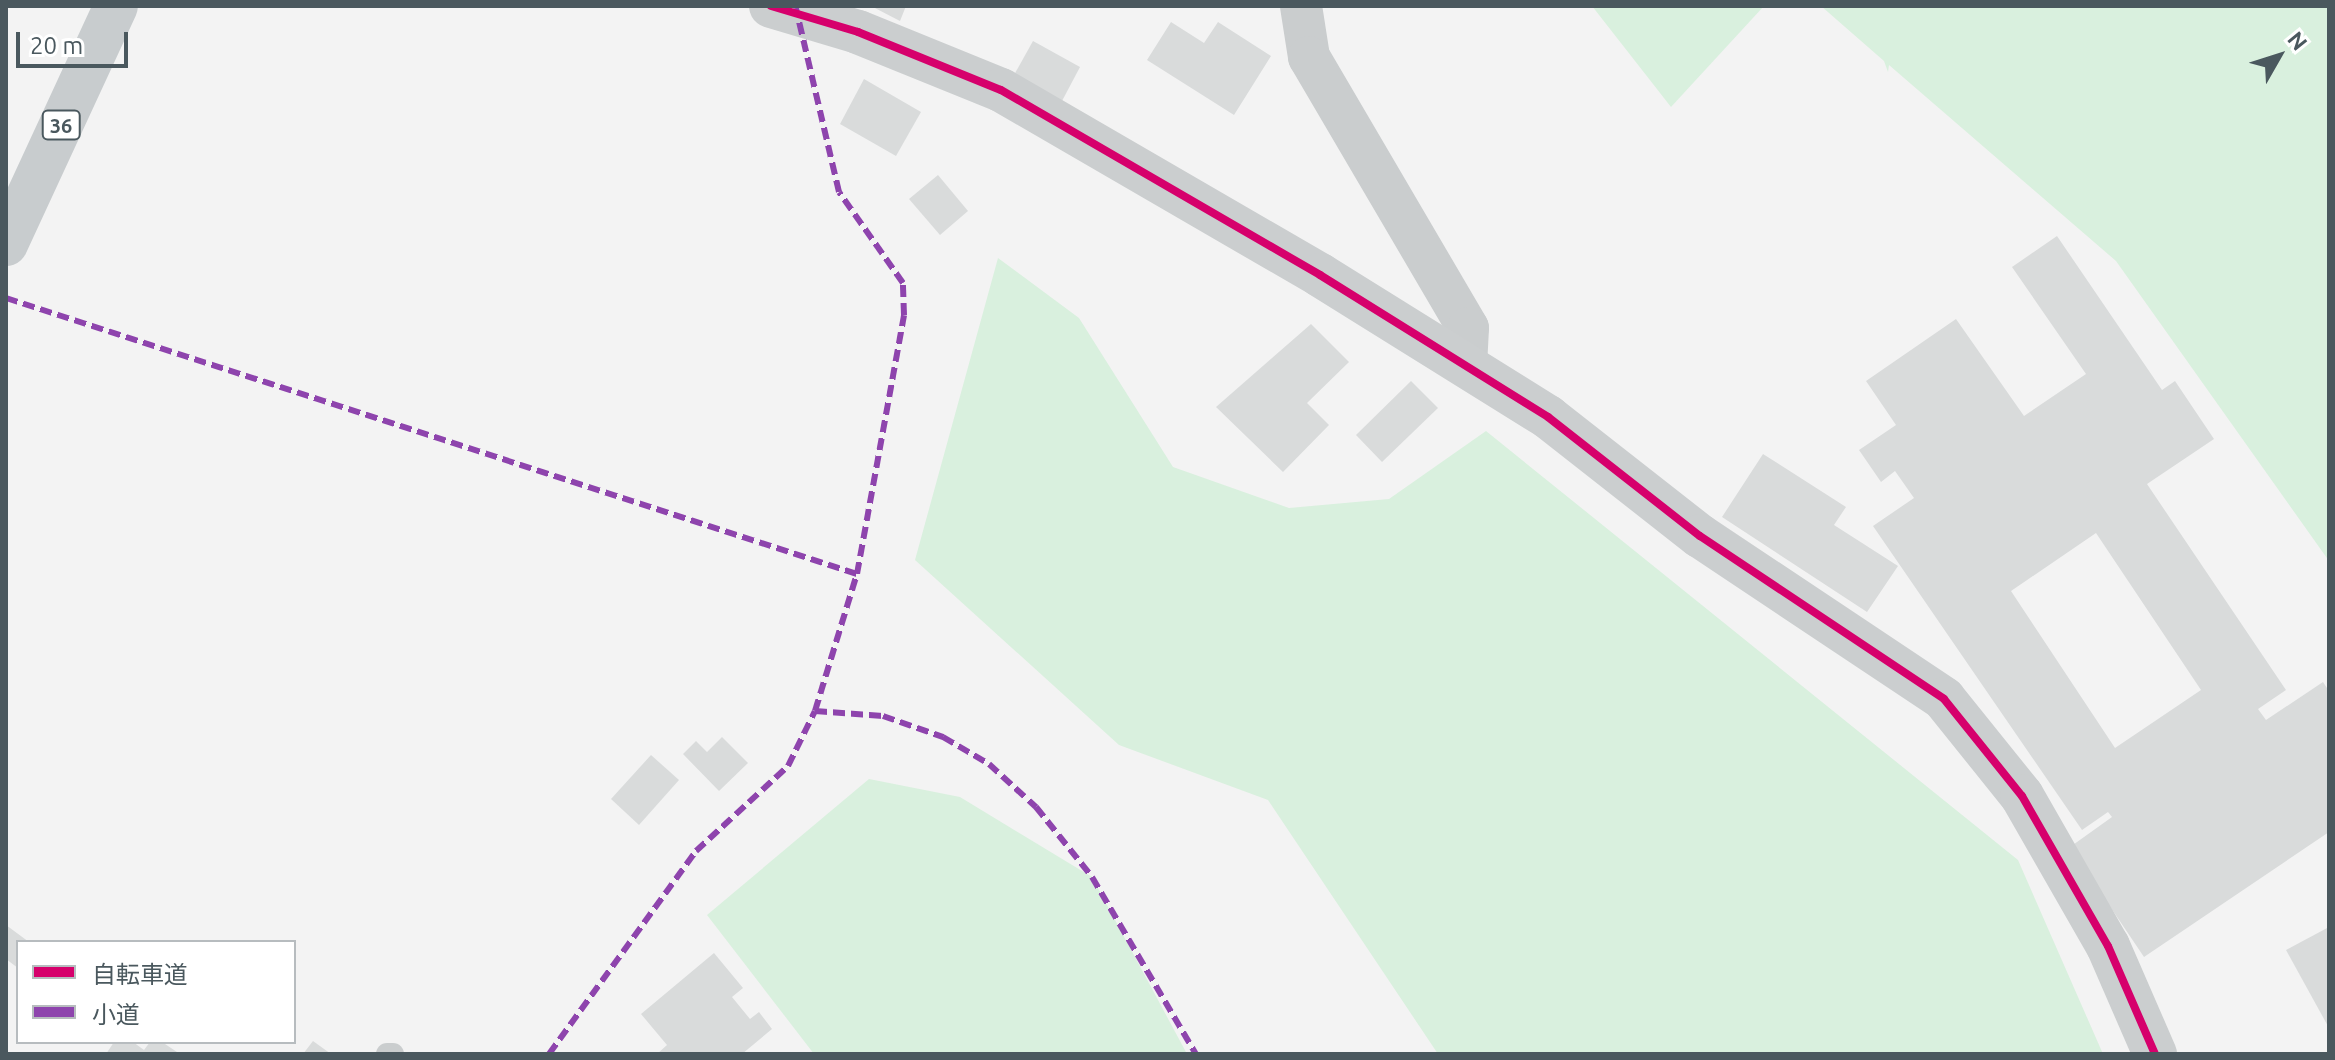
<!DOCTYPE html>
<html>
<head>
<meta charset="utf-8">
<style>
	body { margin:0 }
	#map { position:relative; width:2335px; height:1060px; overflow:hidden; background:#f3f3f3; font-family:Ubuntu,"Noto Sans JP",sans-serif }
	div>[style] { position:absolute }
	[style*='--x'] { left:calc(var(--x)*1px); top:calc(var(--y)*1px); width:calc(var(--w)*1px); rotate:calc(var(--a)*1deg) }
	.green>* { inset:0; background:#d9f0de }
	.building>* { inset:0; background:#d9dbdb }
	.lane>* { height:22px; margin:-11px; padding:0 11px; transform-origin:11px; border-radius:11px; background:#cacdce }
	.street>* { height:42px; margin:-21px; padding:0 21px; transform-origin:21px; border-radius:21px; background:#cacdce }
	.secondary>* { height:44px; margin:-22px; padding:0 22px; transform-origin:22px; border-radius:22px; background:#cbcecf }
	.primary>* { height:44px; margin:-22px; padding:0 22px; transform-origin:22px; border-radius:22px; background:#c8ccce }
	.quiet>* { height:6px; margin-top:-3px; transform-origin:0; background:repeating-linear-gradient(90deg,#8e44ad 0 12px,transparent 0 18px) }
	.cycleway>* { height:8px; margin:-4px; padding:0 4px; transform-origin:4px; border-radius:4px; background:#d6006c }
	span { translate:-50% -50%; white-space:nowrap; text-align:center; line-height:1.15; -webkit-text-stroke:7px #fff; paint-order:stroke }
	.shield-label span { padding:2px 6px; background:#fff; border:2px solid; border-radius:6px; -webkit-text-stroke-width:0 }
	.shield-label { font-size:20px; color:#4a585e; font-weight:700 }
	.frame { position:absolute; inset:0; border:8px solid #4a585e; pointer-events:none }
	.legend { position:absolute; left:16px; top:940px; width:280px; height:104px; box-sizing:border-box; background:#fff; border:2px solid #b7bcbf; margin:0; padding:10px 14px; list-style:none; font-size:24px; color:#4a585e }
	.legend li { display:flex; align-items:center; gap:16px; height:40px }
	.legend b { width:40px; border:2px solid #b7bcbf }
	.north { position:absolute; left:2239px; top:16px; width:80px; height:80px; -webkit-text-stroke:6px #fff; paint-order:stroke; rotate:51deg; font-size:22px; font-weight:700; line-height:32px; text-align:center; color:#4a585e }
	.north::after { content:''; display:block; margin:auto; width:28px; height:36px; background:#4a585e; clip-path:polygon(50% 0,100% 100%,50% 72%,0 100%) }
	.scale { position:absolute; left:16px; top:32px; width:112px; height:36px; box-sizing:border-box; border:4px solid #4a585e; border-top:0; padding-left:10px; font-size:24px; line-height:28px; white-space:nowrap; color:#4a585e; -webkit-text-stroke:6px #fff; paint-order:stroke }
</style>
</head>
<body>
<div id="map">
	<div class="green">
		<i style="clip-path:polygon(1592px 6px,1764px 6px,1671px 107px)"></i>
		<i style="clip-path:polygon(1821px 6px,2329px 6px,2329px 561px,2116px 261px,1889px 65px,1888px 72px,1884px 61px)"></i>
		<i style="clip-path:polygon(998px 258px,1079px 318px,1173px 467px,1289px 508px,1389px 499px,1486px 431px,2018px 860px,2103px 1054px,1438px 1054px,1268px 800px,1119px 745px,915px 560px)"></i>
		<i style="clip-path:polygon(869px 779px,960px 797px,1092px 877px,1187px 1054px,814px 1054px,707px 915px)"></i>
	</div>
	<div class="building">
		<i style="clip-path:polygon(871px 6px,906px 6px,900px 21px)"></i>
		<i style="clip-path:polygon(1171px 22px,1204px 43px,1218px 22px,1271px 56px,1234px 115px,1147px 60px)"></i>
		<i style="clip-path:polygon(1033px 41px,1080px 67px,1062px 101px,1014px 75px)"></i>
		<i style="clip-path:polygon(864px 79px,921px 112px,896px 156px,840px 124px)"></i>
		<i style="clip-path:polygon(938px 175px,968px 211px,940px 235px,909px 199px)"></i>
		<i style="clip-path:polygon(evenodd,2057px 236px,2162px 390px,2175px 381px,2214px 439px,2147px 484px,2286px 690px,2258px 709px,2266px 720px,2323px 682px,2329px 691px,2329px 832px,2144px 957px,2070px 847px,2112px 817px,2108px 812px,2082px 830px,1873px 526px,1914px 498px,1895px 471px,1881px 482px,1859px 450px,1896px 425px,1866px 381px,1956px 319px,2024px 416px,2086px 374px,2012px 267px,2057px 236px,2096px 533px,2201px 690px,2115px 748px,2011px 591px,2096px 533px)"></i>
		<i style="clip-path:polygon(1311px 324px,1349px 362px,1307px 403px,1329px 425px,1283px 472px,1216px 407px)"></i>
		<i style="clip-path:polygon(1411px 381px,1438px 408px,1382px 462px,1356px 435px)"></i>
		<i style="clip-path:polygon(1763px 454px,1846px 507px,1834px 525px,1898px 566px,1867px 612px,1722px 517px)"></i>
		<i style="clip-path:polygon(722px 737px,748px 763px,719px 791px,683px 754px,696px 741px,707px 752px)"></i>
		<i style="clip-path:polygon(651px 755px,679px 780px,639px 825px,611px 799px)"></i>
		<i style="clip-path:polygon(6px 925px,29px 942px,18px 942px,18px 968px,6px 959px)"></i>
		<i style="clip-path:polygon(2329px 927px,2329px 1028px,2286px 950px)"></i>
		<i style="clip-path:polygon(714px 953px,743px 988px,732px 997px,750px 1019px,759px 1012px,772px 1029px,742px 1054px,657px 1054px,667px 1045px,641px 1014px)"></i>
		<i style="clip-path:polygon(313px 1041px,331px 1054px,303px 1054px)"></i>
		<i style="clip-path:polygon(114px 1042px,133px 1042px,144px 1050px,150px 1042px,162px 1042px,180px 1054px,106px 1054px)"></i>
	</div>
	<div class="lane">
		<i style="--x:387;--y:1054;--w:6;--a:0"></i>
	</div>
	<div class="street">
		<i style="--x:1301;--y:6;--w:52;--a:81.1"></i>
		<i style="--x:1309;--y:57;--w:314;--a:59.6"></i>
		<i style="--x:1468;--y:328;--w:38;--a:93"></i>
	</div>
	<div class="secondary">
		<i style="--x:771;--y:6;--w:91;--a:16.6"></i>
		<i style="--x:858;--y:32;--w:154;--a:22.1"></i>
		<i style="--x:1001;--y:90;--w:369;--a:30.1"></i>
		<i style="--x:1320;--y:275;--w:269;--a:31.9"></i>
		<i style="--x:1548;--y:417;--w:193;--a:38.1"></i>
		<i style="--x:1700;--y:536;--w:293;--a:33.7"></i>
		<i style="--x:1944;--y:699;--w:124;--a:51.2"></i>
		<i style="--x:2022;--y:796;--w:173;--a:60.2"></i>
		<i style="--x:2108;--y:946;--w:118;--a:66.5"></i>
	</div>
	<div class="primary">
		<i style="--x:6;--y:244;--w:262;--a:-65.2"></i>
	</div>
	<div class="quiet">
		<i style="--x:6;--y:298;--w:895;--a:17.97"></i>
		<i style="--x:815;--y:711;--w:68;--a:4.2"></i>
		<i style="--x:883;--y:716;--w:64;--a:19.3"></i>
		<i style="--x:943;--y:737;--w:53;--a:30.4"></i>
		<i style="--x:989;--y:764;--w:64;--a:42.5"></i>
		<i style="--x:1036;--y:807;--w:90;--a:51.3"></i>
		<i style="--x:1092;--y:877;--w:205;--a:59.6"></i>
		<i style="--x:549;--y:1054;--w:251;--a:-54.1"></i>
		<i style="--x:696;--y:851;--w:125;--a:-42.7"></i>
		<i style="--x:788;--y:766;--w:61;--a:-63.9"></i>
		<i style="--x:815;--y:711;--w:143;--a:-73"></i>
		<i style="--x:857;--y:574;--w:263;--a:-79.7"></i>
		<i style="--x:904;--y:315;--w:32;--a:-92"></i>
		<i style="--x:903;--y:283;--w:111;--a:-125.1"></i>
		<i style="--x:839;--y:192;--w:189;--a:-103.2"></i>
	</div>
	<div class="cycleway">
		<i style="--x:771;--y:6;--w:91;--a:16.6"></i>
		<i style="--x:858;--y:32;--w:154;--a:22.1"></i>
		<i style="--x:1001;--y:90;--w:369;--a:30.1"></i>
		<i style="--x:1320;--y:275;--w:269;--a:31.9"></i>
		<i style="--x:1548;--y:417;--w:193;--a:38.1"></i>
		<i style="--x:1700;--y:536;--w:293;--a:33.7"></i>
		<i style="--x:1944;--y:699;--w:124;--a:51.2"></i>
		<i style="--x:2022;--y:796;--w:173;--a:60.2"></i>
		<i style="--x:2108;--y:946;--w:118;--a:66.5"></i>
	</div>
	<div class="shield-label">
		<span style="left:61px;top:125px">36</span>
	</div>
	<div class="frame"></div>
	<ul class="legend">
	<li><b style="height:10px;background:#d6006c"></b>自転車道</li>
	<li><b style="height:10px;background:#8e44ad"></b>小道</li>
	</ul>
	<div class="north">N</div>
	<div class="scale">20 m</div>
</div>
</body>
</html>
